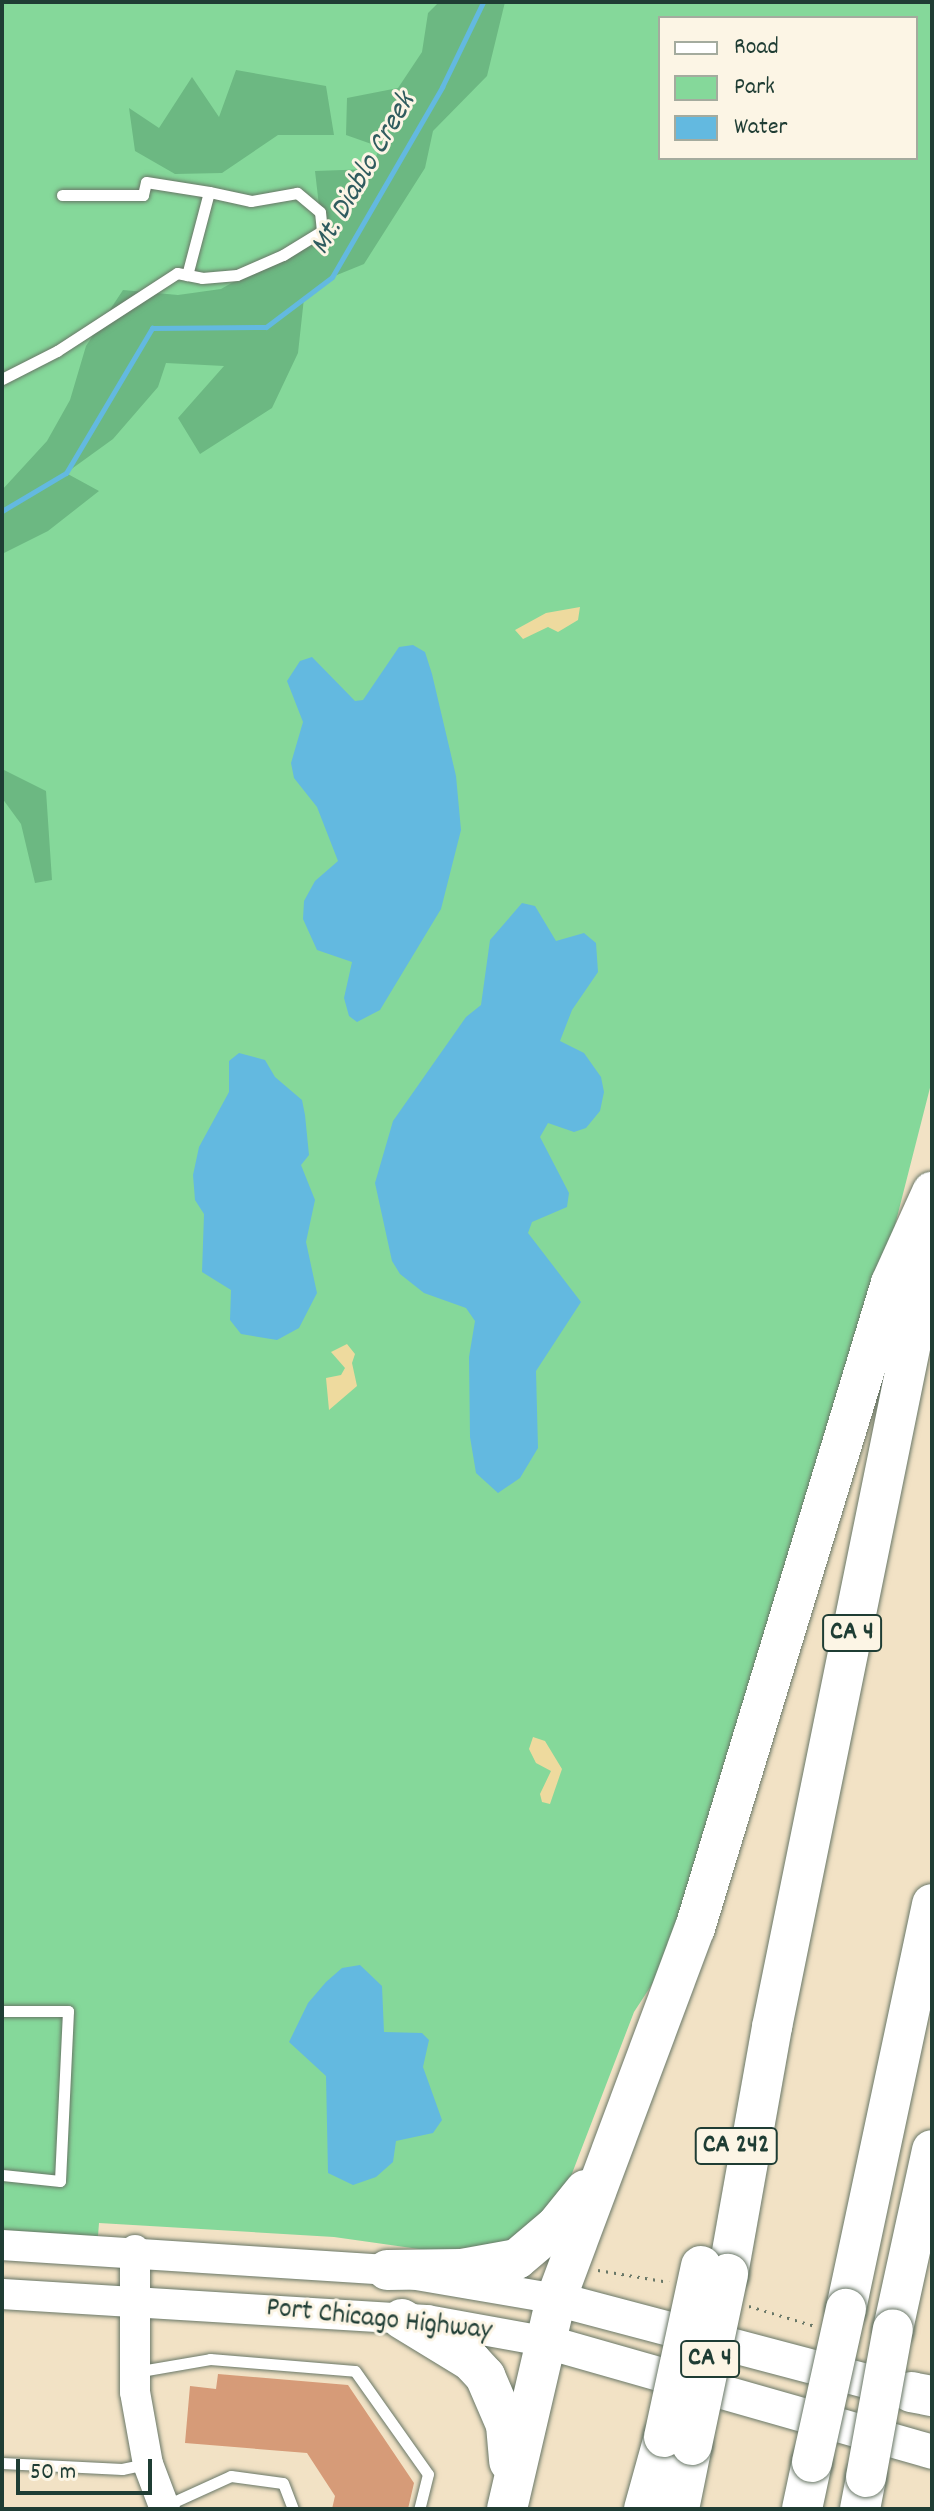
<!DOCTYPE html>
<html>
<head>
<meta charset="utf-8">
<style>
	body { margin:0 }
	#map { position:relative; width:934px; height:2511px; overflow:hidden; background:#f2e2c5; font-family:Dekko,sans-serif }
	div>[style] { position:absolute }
	[style*='--x'] { left:calc(var(--x)*1px); top:calc(var(--y)*1px); width:calc(var(--w)*1px); rotate:calc(var(--a)*1deg) }
	.green>* { inset:0; background:#85d89a }
	.forest>* { inset:0; background:#6cb882 }
	.sand>* { inset:0; background:#eeda9e }
	.water>* { inset:0; background:#63b9e0 }
	.stream>* { height:5px; margin:-2.5px; padding:0 2.5px; transform-origin:2.5px; border-radius:2.5px; background:#63b9e0 }
	.building>* { inset:0; background:#d69b78 }
	.path>* { height:3px; margin-top:-1.5px; transform-origin:0; background:repeating-linear-gradient(90deg,#697767 0 2px,transparent 0 8px) }
	.roads { filter:drop-shadow(0 0 2px #697767) drop-shadow(0 0 2px #697767) }
	.lane>* { height:11px; margin:-5.5px; padding:0 5.5px; transform-origin:5.5px; border-radius:5.5px; background:#fff }
	.secondary>* { height:30px; margin:-15px; padding:0 15px; transform-origin:15px; border-radius:15px; background:#fff }
	.primary>* { height:34px; margin:-17px; padding:0 17px; transform-origin:17px; border-radius:17px; background:#fff }
	.highway>* { height:40px; margin:-20px; padding:0 20px; transform-origin:20px; border-radius:20px; background:#fff }
	.bridges { filter:drop-shadow(0 0 2px #697767) drop-shadow(0 0 2px #697767) }
	.highway-bridge>* { height:40px; margin:-20px; padding:0 20px; transform-origin:20px; border-radius:20px; background:#fff }
	span { translate:-50% -50%; white-space:nowrap; text-align:center; line-height:1.15; -webkit-text-stroke:6px #fcf5e5; paint-order:stroke }
	.shield-label span { padding:2px 6px; background:#fcf5e5; border:2px solid; border-radius:6px; -webkit-text-stroke-width:0 }
	.shield-label { font-size:26px; color:#1f3d34; font-weight:700 }
	.street-label { font-size:28px; color:#1f3d34 }
	.water-label { font-size:30px; color:#305c5f; font-style:italic }
	.frame { position:absolute; inset:0; border:4px solid #1f3d34; pointer-events:none }
	.legend { position:absolute; left:658px; top:16px; width:260px; height:144px; box-sizing:border-box; background:#fcf5e5; border:2px solid #a4ab9e; margin:0; padding:10px 14px; list-style:none; font-size:24px; color:#1f3d34 }
	.legend li { display:flex; align-items:center; gap:16px; height:40px }
	.legend b { width:40px; border:2px solid #a4ab9e }
	.scale { position:absolute; left:16px; top:2459px; width:136px; height:36px; box-sizing:border-box; border:4px solid #1f3d34; border-top:0; padding-left:10px; font-size:24px; line-height:28px; white-space:nowrap; color:#1f3d34; -webkit-text-stroke:6px #fcf5e5; paint-order:stroke }
</style>
</head>
<body>
<div id="map">
	<div class="green">
		<i style="clip-path:polygon(evenodd,2px 2px,932px 2px,932px 1080px,879px 1288px,662px 1969px,634px 2012px,568px 2184px,548px 2217px,501px 2245px,433px 2251px,334px 2237px,99px 2223px,97px 2249px,2px 2245px,2px 2px,660px 18px,916px 18px,916px 158px,660px 158px,660px 18px)"></i>
	</div>
	<div class="forest">
		<i style="clip-path:polygon(439px 2px,505px 2px,487px 76px,433px 131px,425px 168px,364px 264px,332px 277px,304px 298px,298px 353px,272px 408px,200px 454px,178px 418px,224px 366px,166px 363px,158px 387px,113px 439px,66px 473px,99px 491px,48px 531px,2px 554px,2px 490px,47px 441px,70px 400px,86px 346px,123px 290px,178px 295px,221px 289px,322px 232px,315px 171px,371px 169px,380px 147px,346px 135px,347px 98px,398px 88px,422px 52px,428px 13px)"></i>
		<i style="clip-path:polygon(236px 70px,326px 86px,334px 135px,278px 135px,222px 173px,175px 174px,135px 151px,129px 108px,159px 128px,192px 77px,219px 117px)"></i>
		<i style="clip-path:polygon(2px 769px,46px 791px,52px 880px,35px 883px,21px 824px,2px 798px)"></i>
	</div>
	<div class="sand">
		<i style="clip-path:polygon(580px 607px,578px 620px,558px 632px,548px 627px,523px 639px,515px 630px,546px 613px)"></i>
		<i style="clip-path:polygon(347px 1344px,355px 1354px,352px 1363px,357px 1386px,329px 1410px,326px 1378px,341px 1375px,345px 1368px,331px 1352px)"></i>
		<i style="clip-path:polygon(533px 1737px,545px 1741px,562px 1769px,550px 1804px,542px 1802px,540px 1794px,551px 1771px,536px 1763px,529px 1749px)"></i>
	</div>
	<div class="water">
		<i style="clip-path:polygon(413px 645px,425px 652px,432px 674px,456px 776px,461px 830px,441px 909px,380px 1010px,357px 1022px,349px 1016px,344px 998px,352px 962px,317px 950px,303px 919px,304px 901px,315px 881px,338px 861px,317px 807px,294px 778px,291px 763px,303px 722px,287px 681px,300px 661px,312px 657px,355px 701px,363px 700px,399px 647px)"></i>
		<i style="clip-path:polygon(522px 903px,535px 906px,556px 941px,584px 933px,596px 943px,598px 972px,572px 1010px,560px 1041px,584px 1053px,601px 1077px,604px 1092px,600px 1111px,586px 1128px,574px 1132px,548px 1123px,540px 1137px,569px 1193px,567px 1207px,532px 1222px,528px 1233px,581px 1302px,536px 1371px,538px 1448px,520px 1478px,498px 1493px,476px 1473px,470px 1437px,469px 1357px,475px 1321px,466px 1308px,424px 1293px,400px 1274px,392px 1261px,375px 1183px,393px 1121px,466px 1017px,481px 1005px,490px 940px)"></i>
		<i style="clip-path:polygon(239px 1053px,265px 1060px,275px 1077px,302px 1100px,305px 1115px,309px 1155px,301px 1165px,315px 1200px,306px 1242px,317px 1293px,299px 1328px,277px 1340px,241px 1334px,230px 1320px,231px 1290px,202px 1272px,204px 1214px,195px 1200px,193px 1175px,199px 1147px,229px 1092px,229px 1061px)"></i>
		<i style="clip-path:polygon(360px 1965px,382px 1986px,384px 2032px,422px 2033px,429px 2040px,423px 2067px,442px 2120px,433px 2133px,396px 2141px,393px 2162px,376px 2177px,353px 2185px,328px 2173px,326px 2076px,289px 2042px,308px 2003px,326px 1982px,342px 1968px)"></i>
	</div>
	<div class="stream">
		<i style="--x:2;--y:511;--w:74;--a:-30.7"></i>
		<i style="--x:66;--y:473;--w:169;--a:-59.3"></i>
		<i style="--x:152;--y:328;--w:114;--a:-0.5"></i>
		<i style="--x:266;--y:327;--w:83;--a:-37.1"></i>
		<i style="--x:332;--y:277;--w:220;--a:-59.9"></i>
		<i style="--x:442;--y:87;--w:94;--a:-64.2"></i>
	</div>
	<div class="building">
		<i style="clip-path:polygon(218px 2374px,348px 2385px,414px 2483px,408px 2509px,332px 2509px,335px 2496px,307px 2453px,185px 2443px,190px 2386px,216px 2389px)"></i>
	</div>
	<div class="path">
		<i style="--x:598;--y:2270;--w:72;--a:9.6"></i>
		<i style="--x:749;--y:2306;--w:69;--a:16.9"></i>
	</div>
	<div class="roads">
		<div class="lane">
			<i style="--x:62;--y:195;--w:81;--a:0"></i>
			<i style="--x:143;--y:195;--w:13;--a:-77"></i>
			<i style="--x:146;--y:182;--w:64;--a:9"></i>
			<i style="--x:2;--y:379;--w:62;--a:-27"></i>
			<i style="--x:57;--y:351;--w:143;--a:-33"></i>
			<i style="--x:177;--y:273;--w:25;--a:11"></i>
			<i style="--x:202;--y:278;--w:35;--a:-5"></i>
			<i style="--x:237;--y:275;--w:50;--a:-23.5"></i>
			<i style="--x:283;--y:255;--w:46;--a:-31.6"></i>
			<i style="--x:322;--y:231;--w:19;--a:-96"></i>
			<i style="--x:320;--y:212;--w:30;--a:-140"></i>
			<i style="--x:297;--y:193;--w:47;--a:170.1"></i>
			<i style="--x:251;--y:201;--w:43;--a:-167.9"></i>
			<i style="--x:209;--y:192;--w:86;--a:104.8"></i>
			<i style="--x:2;--y:2011;--w:66;--a:0"></i>
			<i style="--x:68;--y:2011;--w:170;--a:92.7"></i>
			<i style="--x:60;--y:2181;--w:58;--a:-174.1"></i>
			<i style="--x:135;--y:2372;--w:76;--a:-9.8"></i>
			<i style="--x:210;--y:2359;--w:145;--a:4.7"></i>
			<i style="--x:355;--y:2371;--w:126;--a:54.7"></i>
			<i style="--x:428;--y:2474;--w:36;--a:104"></i>
			<i style="--x:2;--y:2463;--w:120;--a:2.9"></i>
			<i style="--x:122;--y:2469;--w:24;--a:-12"></i>
			<i style="--x:167;--y:2505;--w:70;--a:-24.4"></i>
			<i style="--x:231;--y:2476;--w:52;--a:7.7"></i>
			<i style="--x:283;--y:2483;--w:28;--a:69"></i>
		</div>
		<div class="secondary">
			<i style="--x:2;--y:2245;--w:386;--a:3.7"></i>
			<i style="--x:387;--y:2270;--w:171;--a:9.7"></i>
			<i style="--x:135;--y:2250;--w:142;--a:90"></i>
			<i style="--x:135;--y:2392;--w:73;--a:79.8"></i>
			<i style="--x:148;--y:2464;--w:48;--a:69.3"></i>
			<i style="--x:2;--y:2294;--w:426;--a:3.5"></i>
			<i style="--x:427;--y:2320;--w:118;--a:10.3"></i>
		</div>
		<div class="primary">
			<i style="--x:556;--y:2299;--w:365;--a:14.8"></i>
			<i style="--x:543;--y:2341;--w:405;--a:15.9"></i>
		</div>
		<div class="highway">
			<i style="--x:387;--y:2270;--w:75;--a:-0.8"></i>
			<i style="--x:462;--y:2269;--w:56;--a:-10.3"></i>
			<i style="--x:517;--y:2259;--w:51;--a:-40.2"></i>
			<i style="--x:556;--y:2226;--w:46;--a:-51.1"></i>
			<i style="--x:728;--y:2274;--w:251;--a:-79.9"></i>
			<i style="--x:772;--y:2027;--w:803;--a:-78.51"></i>
			<i style="--x:846;--y:2309;--w:414;--a:-78"></i>
			<i style="--x:402;--y:2319;--w:81;--a:31.3"></i>
			<i style="--x:471;--y:2361;--w:21;--a:47"></i>
			<i style="--x:485;--y:2376;--w:53;--a:66.8"></i>
			<i style="--x:506;--y:2425;--w:37;--a:85"></i>
			<i style="--x:893;--y:2329;--w:183;--a:-77.7"></i>
			<i style="--x:911;--y:2392;--w:21;--a:11"></i>
			<i style="--x:507;--y:2509;--w:216;--a:-76.9"></i>
			<i style="--x:556;--y:2299;--w:396;--a:-69.5"></i>
			<i style="--x:695;--y:1928;--w:674;--a:-73.1"></i>
			<i style="--x:891;--y:1283;--w:100;--a:-65.7"></i>
			<i style="--x:644;--y:2509;--w:75;--a:-74.5"></i>
			<i style="--x:679;--y:2509;--w:65;--a:-78.5"></i>
			<i style="--x:802;--y:2509;--w:48;--a:-78"></i>
			<i style="--x:860;--y:2509;--w:33;--a:-79"></i>
		</div>
	</div>
	<div class="bridges">
		<div class="highway-bridge">
			<i style="--x:664;--y:2437;--w:175;--a:-77.8"></i>
			<i style="--x:692;--y:2445;--w:175;--a:-78.1"></i>
			<i style="--x:812;--y:2462;--w:157;--a:-77.5"></i>
			<i style="--x:866;--y:2477;--w:150;--a:-79.7"></i>
		</div>
	</div>
	<div class="shield-label">
		<span style="left:852px;top:1633px">CA 4</span>
		<span style="left:736px;top:2146px">CA 242</span>
		<span style="left:710px;top:2359px">CA 4</span>
	</div>
	<div class="street-label">
		<span style="left:379px;top:2321px;rotate:6deg">Port Chicago Highway</span>
	</div>
	<div class="water-label">
		<span style="left:365px;top:175px;rotate:-60deg">Mt. Diablo Creek</span>
	</div>
	<div class="frame"></div>
	<ul class="legend">
	<li><b style="height:10px;background:#fff"></b>Road</li>
	<li><b style="height:22px;background:#85d89a"></b>Park</li>
	<li><b style="height:22px;background:#63b9e0"></b>Water</li>
	</ul>
	<div class="scale">50 m</div>
</div>
</body>
</html>
